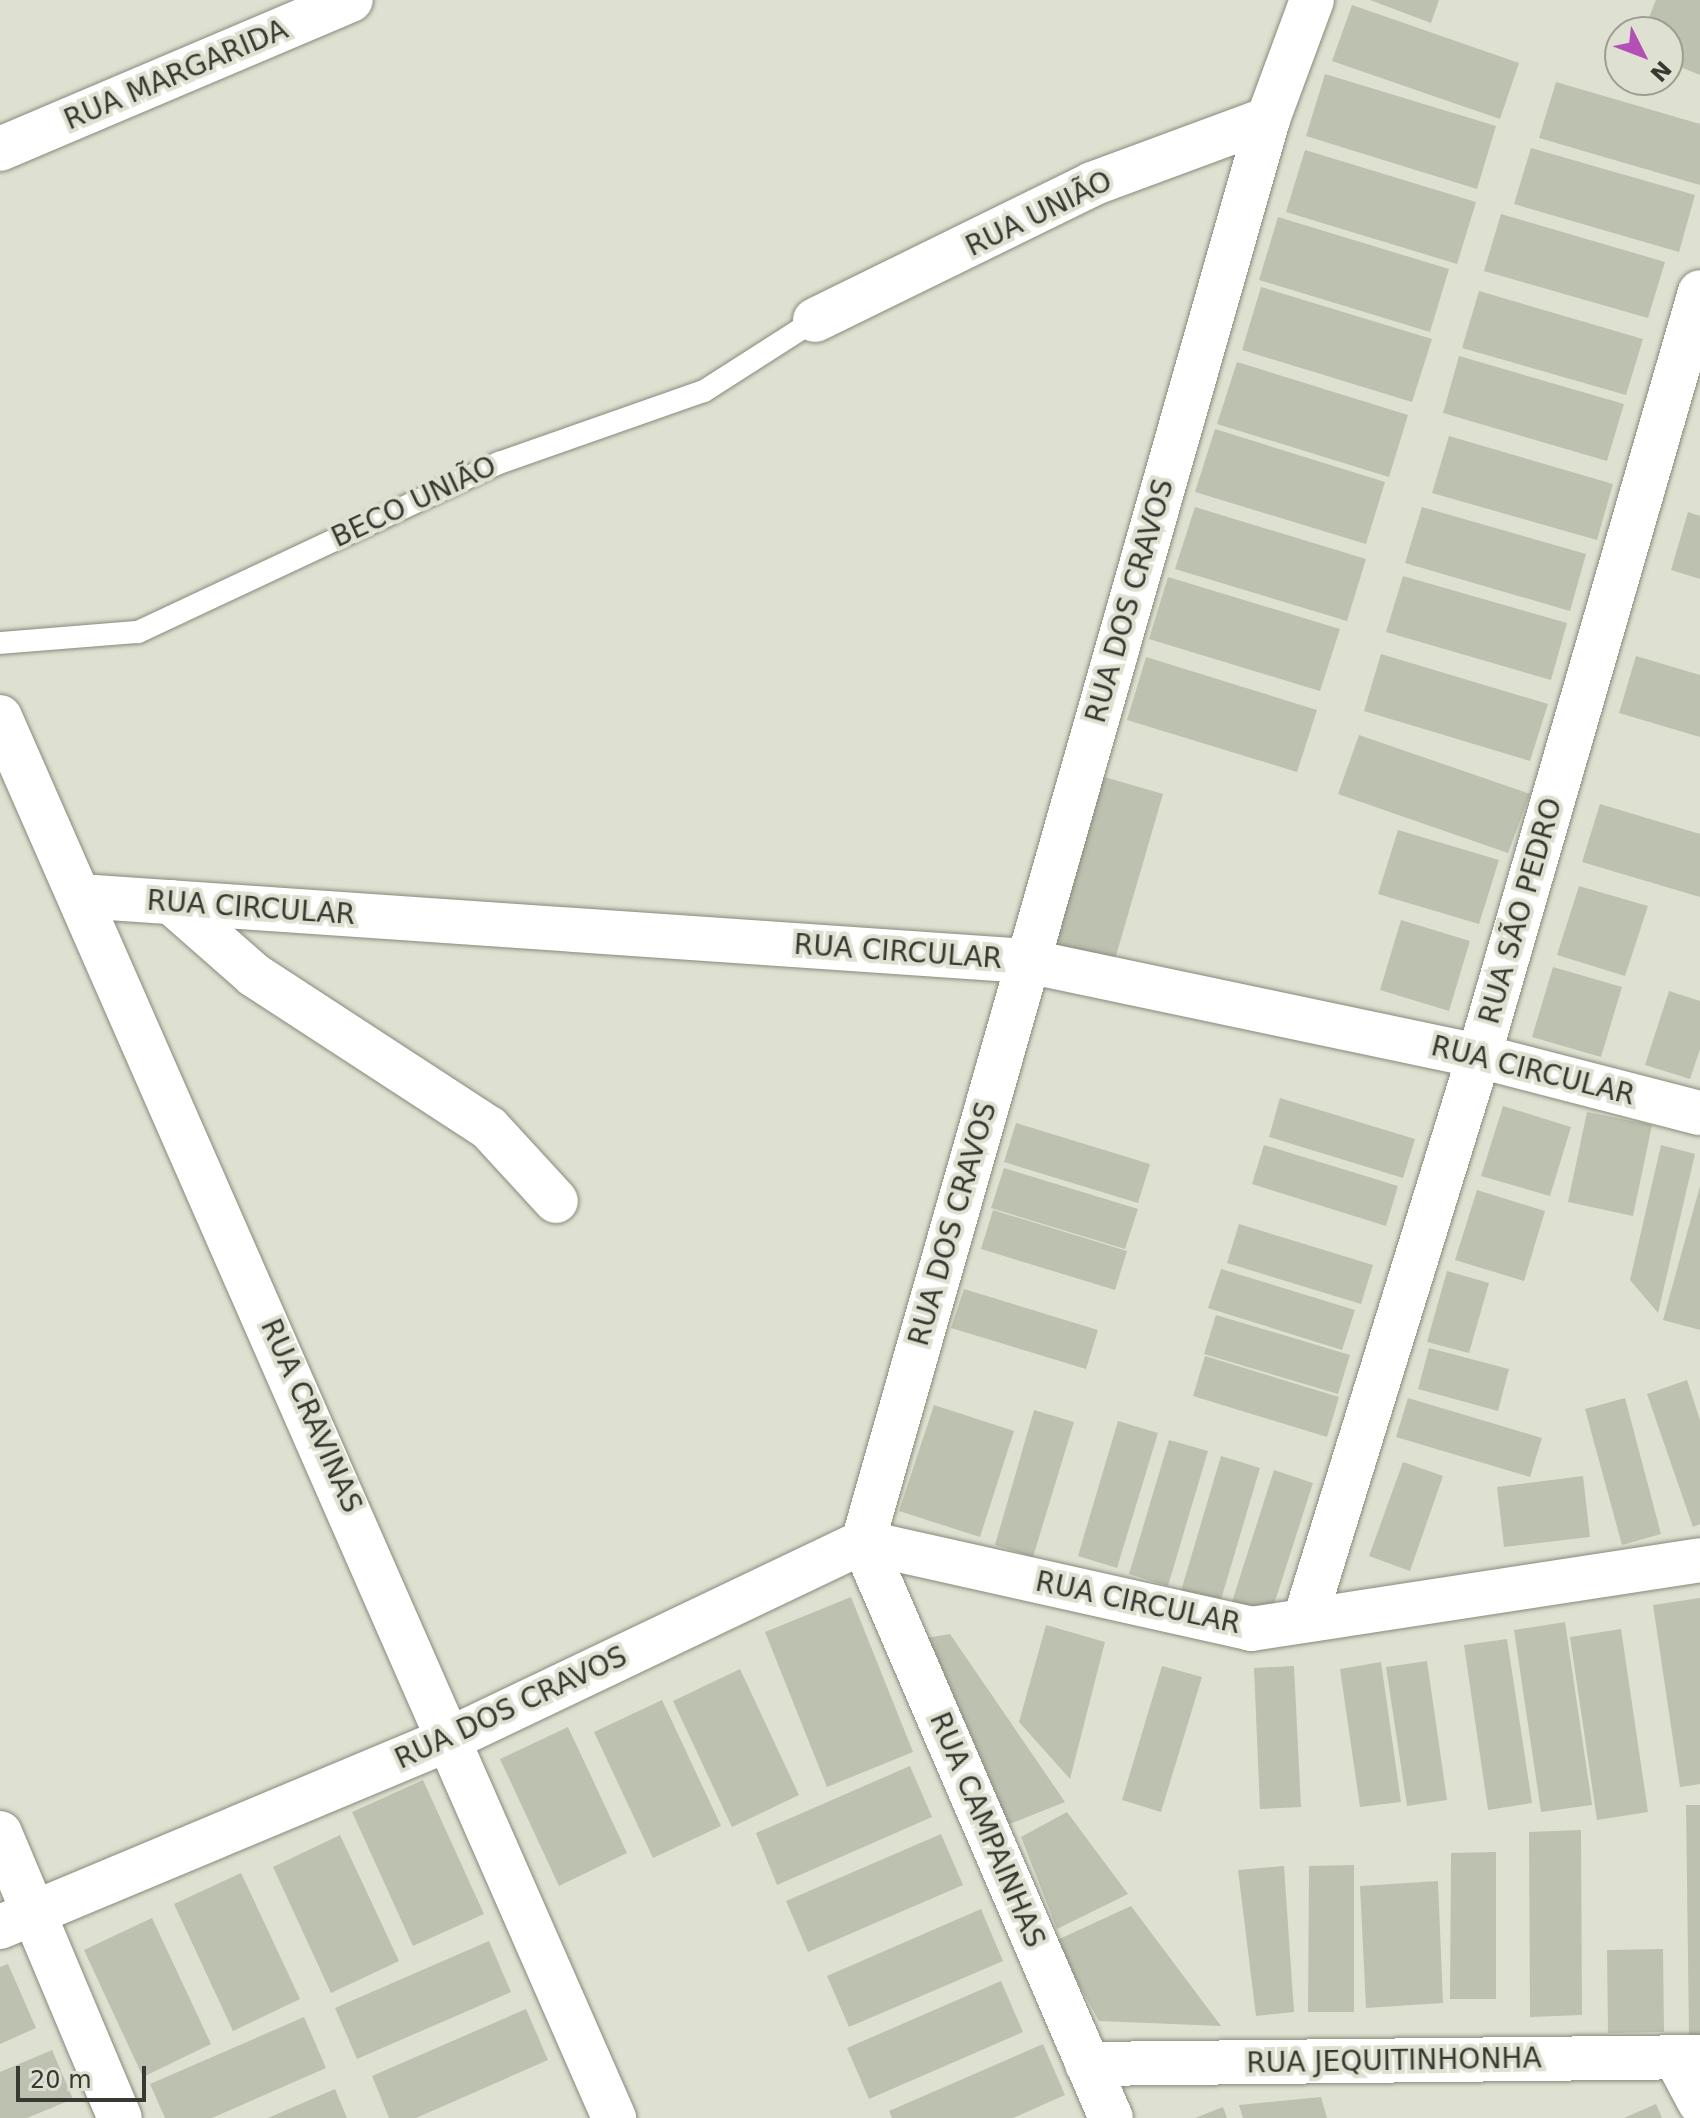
<!DOCTYPE html>
<html>
<head>
<meta charset="utf-8">
<style>
	body { margin:0 }
	#map { position:relative; width:1700px; height:2118px; overflow:hidden; background:#dee1d1; font-family:"DejaVu Sans",sans-serif }
	div>[style] { position:absolute }
	[style*='--x'] { left:calc(var(--x)*1px); top:calc(var(--y)*1px); width:calc(var(--w)*1px); rotate:calc(var(--a)*1deg) }
	.building>* { inset:0; background:#bdc1b0 }
	.roads { filter:drop-shadow(0 0 2px #878a7b) drop-shadow(0 0 2px #878a7b) }
	.service>* { height:22px; margin:-11px; padding:0 11px; transform-origin:11px; border-radius:11px; background:#fff }
	.minor>* { height:44px; margin:-22px; padding:0 22px; transform-origin:22px; border-radius:22px; background:#fff }
	span { translate:-50% -50%; white-space:nowrap; text-align:center; line-height:1.15; -webkit-text-stroke:8px #dee1d1; paint-order:stroke }
	.street-label { font-size:28px; color:#383932 }
	.north { position:absolute; left:1604px; top:16px; width:80px; height:80px; box-sizing:border-box; background:#dee1d1; border:2px solid #9c9e91; border-radius:50%; rotate:132deg; font-size:22px; font-weight:700; line-height:32px; text-align:center; color:#383932 }
	.north::after { content:''; display:block; margin:auto; width:28px; height:36px; background:#b34fb5; clip-path:polygon(50% 0,100% 100%,50% 72%,0 100%) }
	.scale { position:absolute; left:16px; top:2066px; width:130px; height:36px; box-sizing:border-box; border:4px solid #383932; border-top:0; padding-left:10px; font-size:24px; line-height:28px; white-space:nowrap; color:#383932; -webkit-text-stroke:6px #dee1d1; paint-order:stroke }
</style>
</head>
<body>
<div id="map">
	<div class="building">
		<i style="clip-path:polygon(1370px 0,1439px 0,1431px 23px)"></i>
		<i style="clip-path:polygon(1656px 0,1700px 0,1700px 75px,1668px 62px,1668px 32px,1643px 32px)"></i>
		<i style="clip-path:polygon(1352px 5px,1519px 63px,1500px 119px,1332px 61px)"></i>
		<i style="clip-path:polygon(1325px 74px,1496px 126px,1477px 189px,1306px 136px)"></i>
		<i style="clip-path:polygon(1556px 82px,1700px 124px,1700px 185px,1539px 138px)"></i>
		<i style="clip-path:polygon(1531px 148px,1695px 195px,1679px 252px,1514px 204px)"></i>
		<i style="clip-path:polygon(1305px 150px,1476px 202px,1457px 264px,1286px 212px)"></i>
		<i style="clip-path:polygon(1501px 214px,1665px 262px,1648px 318px,1484px 271px)"></i>
		<i style="clip-path:polygon(1278px 217px,1449px 269px,1430px 332px,1259px 280px)"></i>
		<i style="clip-path:polygon(1261px 287px,1432px 339px,1412px 402px,1242px 350px)"></i>
		<i style="clip-path:polygon(1479px 291px,1643px 339px,1626px 395px,1462px 348px)"></i>
		<i style="clip-path:polygon(1459px 356px,1624px 404px,1607px 461px,1443px 413px)"></i>
		<i style="clip-path:polygon(1237px 362px,1408px 415px,1389px 477px,1217px 424px)"></i>
		<i style="clip-path:polygon(1215px 429px,1385px 482px,1366px 544px,1195px 492px)"></i>
		<i style="clip-path:polygon(1449px 436px,1613px 484px,1597px 540px,1432px 493px)"></i>
		<i style="clip-path:polygon(1195px 507px,1366px 559px,1347px 621px,1175px 569px)"></i>
		<i style="clip-path:polygon(1422px 507px,1586px 554px,1570px 611px,1405px 563px)"></i>
		<i style="clip-path:polygon(1688px 512px,1700px 516px,1700px 579px,1671px 570px)"></i>
		<i style="clip-path:polygon(1403px 576px,1567px 623px,1551px 680px,1386px 632px)"></i>
		<i style="clip-path:polygon(1168px 577px,1340px 629px,1320px 691px,1149px 639px)"></i>
		<i style="clip-path:polygon(1381px 654px,1548px 704px,1530px 761px,1364px 711px)"></i>
		<i style="clip-path:polygon(1636px 656px,1700px 675px,1700px 737px,1619px 713px)"></i>
		<i style="clip-path:polygon(1146px 657px,1317px 710px,1297px 772px,1127px 720px)"></i>
		<i style="clip-path:polygon(1359px 735px,1530px 794px,1508px 853px,1338px 794px)"></i>
		<i style="clip-path:polygon(1101px 776px,1163px 794px,1113px 966px,1051px 948px)"></i>
		<i style="clip-path:polygon(1600px 804px,1700px 834px,1700px 897px,1582px 862px)"></i>
		<i style="clip-path:polygon(1398px 830px,1499px 860px,1479px 924px,1378px 894px)"></i>
		<i style="clip-path:polygon(1579px 886px,1648px 906px,1625px 976px,1557px 955px)"></i>
		<i style="clip-path:polygon(1401px 920px,1470px 941px,1449px 1011px,1380px 990px)"></i>
		<i style="clip-path:polygon(1553px 967px,1622px 987px,1601px 1057px,1532px 1037px)"></i>
		<i style="clip-path:polygon(1669px 991px,1700px 1001px,1700px 1049px,1690px 1079px,1645px 1065px)"></i>
		<i style="clip-path:polygon(1280px 1098px,1415px 1139px,1403px 1178px,1269px 1137px)"></i>
		<i style="clip-path:polygon(1503px 1106px,1571px 1127px,1550px 1196px,1481px 1176px)"></i>
		<i style="clip-path:polygon(1587px 1112px,1652px 1125px,1633px 1216px,1568px 1202px)"></i>
		<i style="clip-path:polygon(1016px 1123px,1150px 1164px,1138px 1203px,1004px 1162px)"></i>
		<i style="clip-path:polygon(1264px 1145px,1398px 1186px,1386px 1226px,1252px 1184px)"></i>
		<i style="clip-path:polygon(1661px 1145px,1695px 1154px,1658px 1313px,1630px 1280px)"></i>
		<i style="clip-path:polygon(1004px 1168px,1138px 1209px,1125px 1249px,991px 1208px)"></i>
		<i style="clip-path:polygon(1700px 1186px,1700px 1330px,1663px 1320px)"></i>
		<i style="clip-path:polygon(1477px 1190px,1545px 1211px,1524px 1281px,1455px 1260px)"></i>
		<i style="clip-path:polygon(993px 1210px,1127px 1251px,1115px 1290px,981px 1249px)"></i>
		<i style="clip-path:polygon(1239px 1224px,1373px 1265px,1361px 1304px,1227px 1263px)"></i>
		<i style="clip-path:polygon(1221px 1269px,1355px 1310px,1342px 1350px,1208px 1308px)"></i>
		<i style="clip-path:polygon(1447px 1271px,1489px 1283px,1469px 1353px,1427px 1342px)"></i>
		<i style="clip-path:polygon(964px 1289px,1098px 1330px,1086px 1369px,951px 1328px)"></i>
		<i style="clip-path:polygon(1216px 1315px,1350px 1355px,1338px 1394px,1204px 1354px)"></i>
		<i style="clip-path:polygon(1429px 1348px,1509px 1369px,1498px 1411px,1418px 1389px)"></i>
		<i style="clip-path:polygon(1205px 1356px,1339px 1397px,1327px 1437px,1193px 1396px)"></i>
		<i style="clip-path:polygon(1687px 1380px,1700px 1420px,1700px 1524px,1693px 1527px,1647px 1394px)"></i>
		<i style="clip-path:polygon(1408px 1398px,1542px 1438px,1530px 1477px,1396px 1437px)"></i>
		<i style="clip-path:polygon(1625px 1398px,1661px 1534px,1622px 1545px,1585px 1409px)"></i>
		<i style="clip-path:polygon(934px 1405px,1014px 1431px,980px 1537px,899px 1511px)"></i>
		<i style="clip-path:polygon(1034px 1410px,1074px 1422px,1033px 1557px,995px 1545px)"></i>
		<i style="clip-path:polygon(1118px 1421px,1158px 1433px,1117px 1568px,1078px 1556px)"></i>
		<i style="clip-path:polygon(1169px 1440px,1208px 1451px,1168px 1586px,1129px 1574px)"></i>
		<i style="clip-path:polygon(1221px 1456px,1260px 1468px,1220px 1603px,1181px 1591px)"></i>
		<i style="clip-path:polygon(1403px 1462px,1443px 1476px,1410px 1571px,1369px 1556px)"></i>
		<i style="clip-path:polygon(1274px 1470px,1313px 1483px,1270px 1617px,1231px 1605px)"></i>
		<i style="clip-path:polygon(1583px 1476px,1590px 1537px,1504px 1547px,1497px 1487px)"></i>
		<i style="clip-path:polygon(851px 1597px,913px 1752px,827px 1787px,765px 1632px)"></i>
		<i style="clip-path:polygon(1700px 1598px,1700px 1784px,1680px 1787px,1653px 1605px)"></i>
		<i style="clip-path:polygon(1565px 1622px,1592px 1805px,1541px 1812px,1514px 1630px)"></i>
		<i style="clip-path:polygon(1046px 1625px,1105px 1642px,1070px 1779px,1019px 1722px)"></i>
		<i style="clip-path:polygon(1621px 1629px,1648px 1812px,1597px 1820px,1570px 1637px)"></i>
		<i style="clip-path:polygon(950px 1634px,1065px 1802px,1007px 1825px,921px 1639px)"></i>
		<i style="clip-path:polygon(1507px 1639px,1532px 1803px,1488px 1810px,1464px 1645px)"></i>
		<i style="clip-path:polygon(1427px 1661px,1447px 1800px,1407px 1806px,1386px 1667px)"></i>
		<i style="clip-path:polygon(1381px 1662px,1401px 1802px,1360px 1807px,1340px 1669px)"></i>
		<i style="clip-path:polygon(1162px 1666px,1202px 1677px,1161px 1812px,1122px 1800px)"></i>
		<i style="clip-path:polygon(1294px 1666px,1301px 1807px,1260px 1809px,1254px 1668px)"></i>
		<i style="clip-path:polygon(740px 1669px,799px 1795px,732px 1827px,673px 1701px)"></i>
		<i style="clip-path:polygon(662px 1700px,721px 1826px,653px 1858px,594px 1732px)"></i>
		<i style="clip-path:polygon(568px 1727px,627px 1853px,559px 1886px,500px 1759px)"></i>
		<i style="clip-path:polygon(910px 1766px,932px 1817px,777px 1885px,756px 1833px)"></i>
		<i style="clip-path:polygon(423px 1780px,484px 1914px,413px 1946px,352px 1812px)"></i>
		<i style="clip-path:polygon(1686px 1805px,1700px 1805px,1700px 2035px,1689px 2035px)"></i>
		<i style="clip-path:polygon(1067px 1812px,1128px 1894px,1057px 1929px,1021px 1837px)"></i>
		<i style="clip-path:polygon(1581px 1830px,1582px 2015px,1530px 2017px,1529px 1832px)"></i>
		<i style="clip-path:polygon(941px 1834px,963px 1885px,808px 1952px,786px 1901px)"></i>
		<i style="clip-path:polygon(340px 1835px,399px 1961px,331px 1993px,273px 1867px)"></i>
		<i style="clip-path:polygon(1496px 1852px,1496px 1999px,1450px 1999px,1451px 1853px)"></i>
		<i style="clip-path:polygon(1354px 1865px,1354px 2012px,1308px 2012px,1309px 1866px)"></i>
		<i style="clip-path:polygon(1284px 1866px,1294px 2012px,1256px 2016px,1238px 1870px)"></i>
		<i style="clip-path:polygon(241px 1873px,300px 1999px,233px 2031px,174px 1904px)"></i>
		<i style="clip-path:polygon(1438px 1881px,1443px 2003px,1366px 2008px,1360px 1886px)"></i>
		<i style="clip-path:polygon(1131px 1906px,1221px 2026px,1099px 2021px,1055px 1941px)"></i>
		<i style="clip-path:polygon(981px 1909px,1003px 1961px,849px 2027px,827px 1976px)"></i>
		<i style="clip-path:polygon(152px 1918px,211px 2044px,143px 2077px,84px 1950px)"></i>
		<i style="clip-path:polygon(489px 1941px,511px 1992px,357px 2059px,335px 2008px)"></i>
		<i style="clip-path:polygon(1663px 1949px,1664px 2032px,1608px 2033px,1607px 1950px)"></i>
		<i style="clip-path:polygon(8px 1964px,36px 2028px,0 2044px,0 1967px)"></i>
		<i style="clip-path:polygon(1001px 1981px,1023px 2032px,869px 2099px,847px 2048px)"></i>
		<i style="clip-path:polygon(526px 2009px,548px 2060px,416px 2118px,389px 2118px,372px 2076px)"></i>
		<i style="clip-path:polygon(304px 2017px,326px 2068px,212px 2118px,165px 2118px,150px 2084px)"></i>
		<i style="clip-path:polygon(1043px 2044px,1065px 2095px,1013px 2118px,892px 2118px,889px 2111px)"></i>
		<i style="clip-path:polygon(52px 2050px,73px 2099px,27px 2118px,0 2118px,0 2072px)"></i>
		<i style="clip-path:polygon(335px 2089px,347px 2118px,268px 2118px)"></i>
		<i style="clip-path:polygon(1321px 2097px,1327px 2118px,1243px 2118px,1239px 2105px)"></i>
		<i style="clip-path:polygon(1656px 2104px,1662px 2118px,1624px 2118px)"></i>
		<i style="clip-path:polygon(1223px 2107px,1227px 2118px,1195px 2118px)"></i>
	</div>
	<div class="roads">
		<div class="service">
			<i style="--x:0;--y:643;--w:138;--a:-4.6"></i>
			<i style="--x:138;--y:632;--w:399;--a:-25.1"></i>
			<i style="--x:499;--y:463;--w:217;--a:-19.4"></i>
			<i style="--x:704;--y:391;--w:132;--a:-32.6"></i>
		</div>
		<div class="minor">
			<i style="--x:0;--y:149;--w:381;--a:-23"></i>
			<i style="--x:815;--y:320;--w:309;--a:-26.1"></i>
			<i style="--x:1092;--y:184;--w:188;--a:-20.3"></i>
			<i style="--x:0;--y:717;--w:1530;--a:66.33"></i>
			<i style="--x:80;--y:896;--w:949;--a:3.93"></i>
			<i style="--x:1027;--y:961;--w:462;--a:11.9"></i>
			<i style="--x:1479;--y:1056;--w:228;--a:14.5"></i>
			<i style="--x:171;--y:902;--w:111;--a:41.3"></i>
			<i style="--x:254;--y:975;--w:280;--a:33.1"></i>
			<i style="--x:489;--y:1128;--w:99;--a:47.5"></i>
			<i style="--x:863;--y:1542;--w:398;--a:12.6"></i>
			<i style="--x:1251;--y:1629;--w:454;--a:-8.7"></i>
			<i style="--x:863;--y:1542;--w:627;--a:66.71"></i>
			<i style="--x:1305;--y:1619;--w:589;--a:-72.83"></i>
			<i style="--x:1479;--y:1056;--w:795;--a:-73.87"></i>
			<i style="--x:0;--y:1833;--w:309;--a:67.2"></i>
			<i style="--x:0;--y:1927;--w:490;--a:-22.7"></i>
			<i style="--x:452;--y:1738;--w:455;--a:-25.5"></i>
			<i style="--x:863;--y:1542;--w:1480;--a:-74.11"></i>
			<i style="--x:1268;--y:119;--w:127;--a:-69.7"></i>
			<i style="--x:1676;--y:2058;--w:51;--a:61.9"></i>
			<i style="--x:1087;--y:2064;--w:613;--a:-0.65"></i>
		</div>
	</div>
	<div class="street-label">
		<span style="left:176px;top:75px;rotate:-23deg">RUA MARGARIDA</span>
		<span style="left:1039px;top:214px;rotate:-26deg">RUA UNIÃO</span>
		<span style="left:414px;top:502px;rotate:-25deg">BECO UNIÃO</span>
		<span style="left:1130px;top:601px;rotate:-74deg">RUA DOS CRAVOS</span>
		<span style="left:251px;top:908px;rotate:4deg">RUA CIRCULAR</span>
		<span style="left:1521px;top:911px;rotate:-74deg">RUA SÃO PEDRO</span>
		<span style="left:898px;top:952px;rotate:4deg">RUA CIRCULAR</span>
		<span style="left:1533px;top:1071px;rotate:14deg">RUA CIRCULAR</span>
		<span style="left:953px;top:1224px;rotate:-74deg">RUA DOS CRAVOS</span>
		<span style="left:311px;top:1416px;rotate:66deg">RUA CRAVINAS</span>
		<span style="left:1138px;top:1603px;rotate:12deg">RUA CIRCULAR</span>
		<span style="left:511px;top:1708px;rotate:-25deg">RUA DOS CRAVOS</span>
		<span style="left:987px;top:1830px;rotate:67deg">RUA CAMPAINHAS</span>
		<span style="left:1394px;top:2061px;rotate:-1deg">RUA JEQUITINHONHA</span>
	</div>
	<div class="north">N</div>
	<div class="scale">20 m</div>
</div>
</body>
</html>
